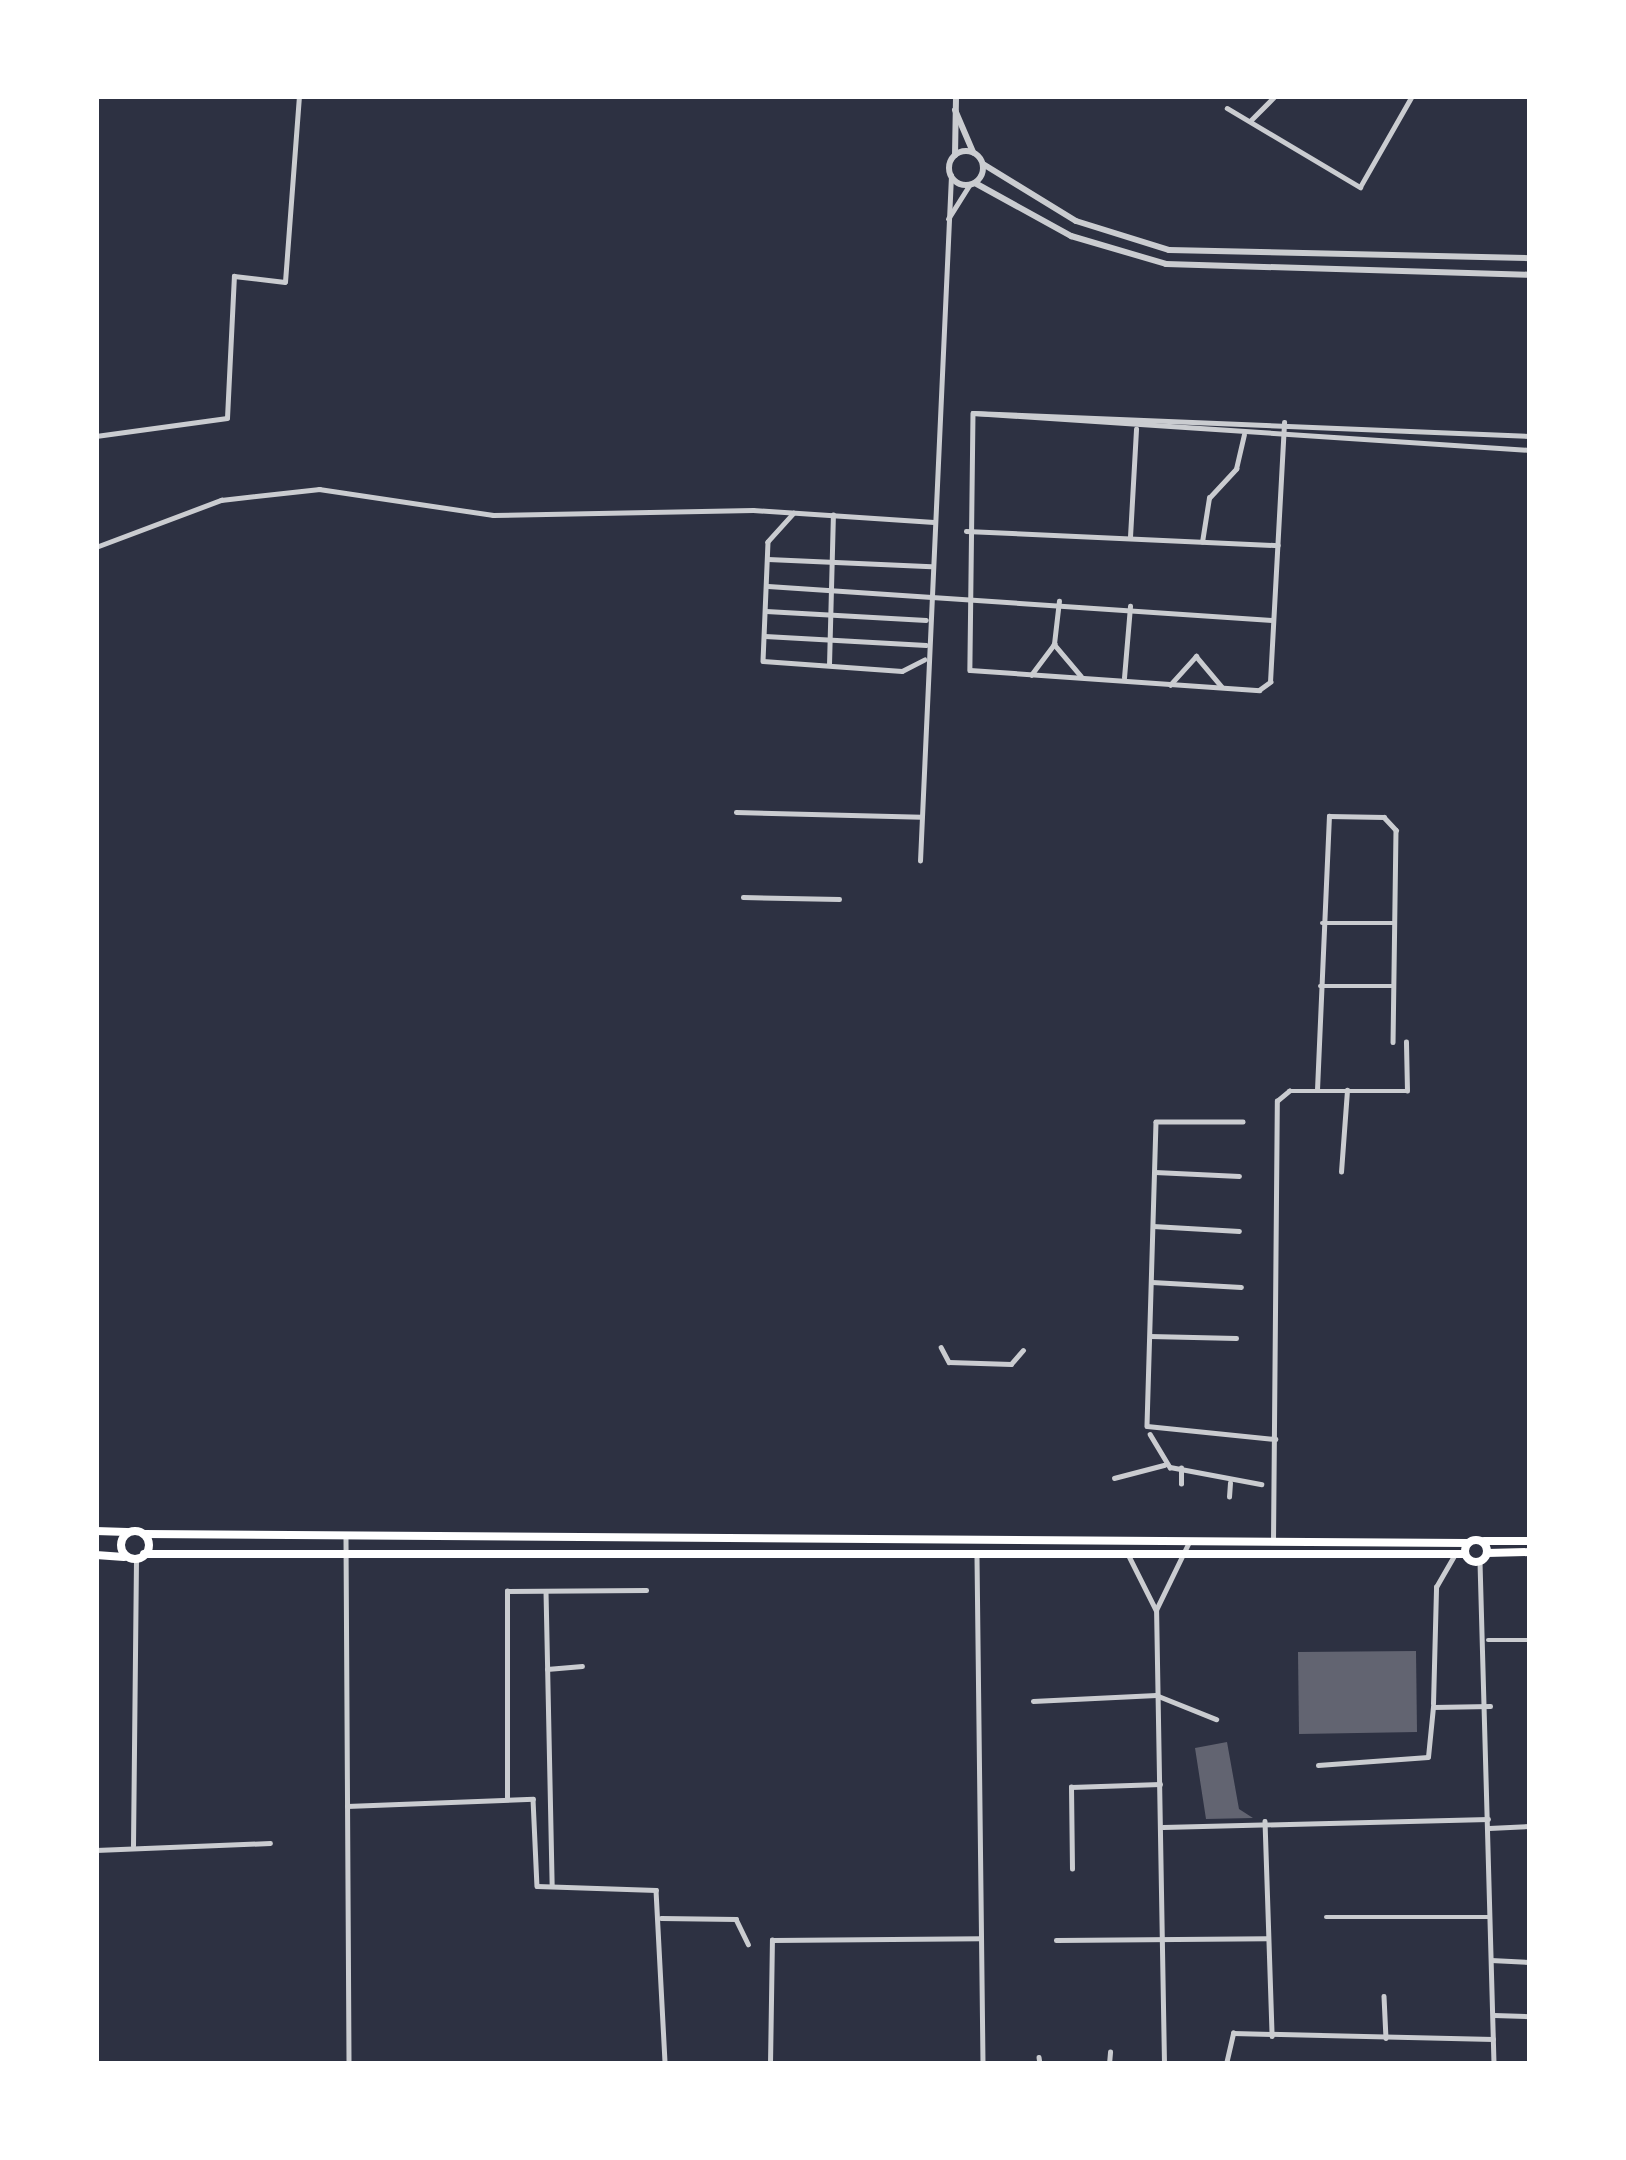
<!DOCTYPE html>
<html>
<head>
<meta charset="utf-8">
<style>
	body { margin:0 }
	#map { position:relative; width:1626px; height:2160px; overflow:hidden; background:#2d3142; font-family:Georgia,serif }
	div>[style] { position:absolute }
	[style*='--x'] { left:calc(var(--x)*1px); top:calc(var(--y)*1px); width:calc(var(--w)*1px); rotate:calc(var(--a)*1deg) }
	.building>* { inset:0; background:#626471 }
	.minor>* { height:4.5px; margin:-2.25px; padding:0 2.25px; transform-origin:2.25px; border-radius:2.25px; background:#caccd0 }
	.tertiary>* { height:6px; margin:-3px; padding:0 3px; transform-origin:3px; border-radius:3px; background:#caccd0 }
	.tertiary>.ring { margin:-3px; padding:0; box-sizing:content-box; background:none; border:6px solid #caccd0; border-radius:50% }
	.primary>* { height:8px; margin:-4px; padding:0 4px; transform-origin:4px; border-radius:4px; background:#fff }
	.primary>.ring { margin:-4px; padding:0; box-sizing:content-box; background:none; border:8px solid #fff; border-radius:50% }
	span { translate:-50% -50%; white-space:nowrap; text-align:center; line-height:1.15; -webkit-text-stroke:9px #fff; paint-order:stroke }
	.frame { position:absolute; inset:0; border:99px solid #fff; pointer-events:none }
</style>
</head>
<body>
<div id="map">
	<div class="building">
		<i style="clip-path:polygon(1416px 1651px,1417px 1732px,1299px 1734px,1298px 1652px)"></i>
		<i style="clip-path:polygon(1227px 1742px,1239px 1809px,1253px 1818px,1206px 1819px,1195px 1748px)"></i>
	</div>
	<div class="minor">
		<i style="--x:1227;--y:108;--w:155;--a:30.7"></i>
		<i style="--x:1360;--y:187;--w:105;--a:-60.3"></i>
		<i style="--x:1250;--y:121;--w:35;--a:-45"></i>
		<i style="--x:948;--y:219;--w:41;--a:-57.8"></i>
		<i style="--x:973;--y:413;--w:257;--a:90.7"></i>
		<i style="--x:970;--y:670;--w:290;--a:4"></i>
		<i style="--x:1259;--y:690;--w:14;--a:-36"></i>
		<i style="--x:1270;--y:682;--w:260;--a:-86.9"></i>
		<i style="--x:973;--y:413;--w:557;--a:2.36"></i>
		<i style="--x:973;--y:413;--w:558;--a:3.8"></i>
		<i style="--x:96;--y:436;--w:132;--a:-7.8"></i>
		<i style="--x:227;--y:418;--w:142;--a:-87.2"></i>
		<i style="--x:234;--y:276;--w:51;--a:6.7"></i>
		<i style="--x:285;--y:282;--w:187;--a:-85.7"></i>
		<i style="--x:794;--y:513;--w:39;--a:132"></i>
		<i style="--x:768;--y:542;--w:119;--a:92.4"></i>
		<i style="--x:763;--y:661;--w:139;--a:4.1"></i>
		<i style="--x:902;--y:671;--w:25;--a:-27"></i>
		<i style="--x:966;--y:531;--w:312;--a:2.6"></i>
		<i style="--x:1130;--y:537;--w:108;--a:-86.8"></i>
		<i style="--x:1202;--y:542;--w:45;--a:-81"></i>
		<i style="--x:1209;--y:498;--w:40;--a:-47"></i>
		<i style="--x:1236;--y:469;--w:35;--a:-77"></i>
		<i style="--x:96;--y:547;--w:134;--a:-20.6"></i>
		<i style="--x:221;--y:500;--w:99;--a:-6.4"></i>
		<i style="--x:319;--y:489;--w:176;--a:8.5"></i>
		<i style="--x:493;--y:515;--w:260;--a:-1.1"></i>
		<i style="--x:753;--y:510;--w:181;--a:3.8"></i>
		<i style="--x:768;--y:559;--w:163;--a:2.5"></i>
		<i style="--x:768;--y:586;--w:505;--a:3.86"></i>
		<i style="--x:766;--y:611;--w:160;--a:3.2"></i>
		<i style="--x:765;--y:636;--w:161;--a:3.2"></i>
		<i style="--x:1054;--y:644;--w:42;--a:49.8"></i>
		<i style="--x:829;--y:665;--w:150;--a:-88.5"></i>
		<i style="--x:1031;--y:675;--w:39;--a:-53"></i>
		<i style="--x:1054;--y:644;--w:43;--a:-83.4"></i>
		<i style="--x:1124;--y:678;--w:72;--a:-85.2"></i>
		<i style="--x:1170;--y:685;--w:39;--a:-48"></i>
		<i style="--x:1196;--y:656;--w:40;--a:50"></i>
		<i style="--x:736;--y:812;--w:185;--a:1.5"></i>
		<i style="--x:920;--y:861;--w:686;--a:-87.41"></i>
		<i style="--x:743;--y:897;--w:96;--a:1.2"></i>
		<i style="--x:1322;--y:923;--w:72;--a:0"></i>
		<i style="--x:1320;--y:986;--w:72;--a:0"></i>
		<i style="--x:1317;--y:1090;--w:274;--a:-87.5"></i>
		<i style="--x:1329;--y:816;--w:55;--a:1"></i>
		<i style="--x:1384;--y:817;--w:18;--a:47"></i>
		<i style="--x:1396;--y:830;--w:212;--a:90.8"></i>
		<i style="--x:1243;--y:1122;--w:87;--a:180"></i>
		<i style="--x:1156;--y:1122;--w:304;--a:91.7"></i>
		<i style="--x:1147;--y:1426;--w:129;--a:5.8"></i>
		<i style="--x:1155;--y:1172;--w:84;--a:2.7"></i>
		<i style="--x:1341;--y:1172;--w:82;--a:-85.8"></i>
		<i style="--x:1153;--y:1226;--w:86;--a:3.3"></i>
		<i style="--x:1152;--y:1282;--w:89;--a:3.2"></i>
		<i style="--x:1150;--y:1336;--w:86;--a:1.3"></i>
		<i style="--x:941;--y:1347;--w:17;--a:62"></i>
		<i style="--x:949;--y:1362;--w:62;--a:1.8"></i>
		<i style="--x:1011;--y:1364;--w:18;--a:-49"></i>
		<i style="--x:1150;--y:1434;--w:39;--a:59"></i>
		<i style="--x:1170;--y:1467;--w:93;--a:10.6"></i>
		<i style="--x:1114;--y:1478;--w:52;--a:-14.6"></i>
		<i style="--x:1181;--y:1484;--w:16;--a:-90"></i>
		<i style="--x:1229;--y:1497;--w:14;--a:-86"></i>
		<i style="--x:346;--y:1539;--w:525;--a:89.67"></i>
		<i style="--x:1273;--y:1541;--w:440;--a:-89.5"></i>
		<i style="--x:1277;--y:1101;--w:16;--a:-40"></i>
		<i style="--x:1289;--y:1091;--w:118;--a:0"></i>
		<i style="--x:1407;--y:1091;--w:49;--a:-91.2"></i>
		<i style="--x:1129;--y:1556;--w:60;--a:63.4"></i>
		<i style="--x:977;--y:1557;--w:507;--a:89.32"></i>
		<i style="--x:1480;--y:1562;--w:502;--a:88.4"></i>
		<i style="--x:546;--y:1591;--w:294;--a:88.8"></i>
		<i style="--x:1488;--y:1640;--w:42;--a:0"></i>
		<i style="--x:547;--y:1669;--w:35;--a:-5"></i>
		<i style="--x:1033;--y:1701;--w:123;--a:-2.8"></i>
		<i style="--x:1156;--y:1695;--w:65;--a:21.8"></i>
		<i style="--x:1433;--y:1704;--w:117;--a:-88.5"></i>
		<i style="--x:1436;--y:1587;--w:39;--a:-60"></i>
		<i style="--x:1318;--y:1765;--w:110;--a:-4.2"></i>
		<i style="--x:1428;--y:1757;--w:50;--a:-84.3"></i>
		<i style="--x:1433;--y:1707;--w:57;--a:-1"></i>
		<i style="--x:507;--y:1797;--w:206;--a:-90"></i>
		<i style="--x:507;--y:1591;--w:139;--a:-0.4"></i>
		<i style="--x:347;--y:1806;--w:186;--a:-2.2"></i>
		<i style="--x:533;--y:1799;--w:87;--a:87.4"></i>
		<i style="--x:537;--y:1886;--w:119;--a:1.9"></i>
		<i style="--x:656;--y:1890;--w:174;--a:87"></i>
		<i style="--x:1265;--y:1821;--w:215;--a:88.1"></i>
		<i style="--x:1163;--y:1827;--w:325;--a:-1.4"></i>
		<i style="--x:1489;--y:1828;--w:41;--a:-2.8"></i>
		<i style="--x:133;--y:1846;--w:287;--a:-89.4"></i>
		<i style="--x:96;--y:1850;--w:174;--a:-2.3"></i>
		<i style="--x:1072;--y:1869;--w:82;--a:-90.7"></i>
		<i style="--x:1071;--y:1787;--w:89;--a:-1.9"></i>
		<i style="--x:1326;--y:1917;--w:163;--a:0"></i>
		<i style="--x:661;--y:1918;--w:75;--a:0.8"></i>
		<i style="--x:736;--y:1919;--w:28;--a:64"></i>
		<i style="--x:1056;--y:1940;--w:211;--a:-0.5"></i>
		<i style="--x:1491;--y:1960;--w:39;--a:3"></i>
		<i style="--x:1384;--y:1996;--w:42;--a:87.3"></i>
		<i style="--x:1494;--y:2015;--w:36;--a:2"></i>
		<i style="--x:1039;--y:2057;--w:7;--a:82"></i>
		<i style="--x:770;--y:2064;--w:124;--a:-89.1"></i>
		<i style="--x:772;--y:1940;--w:209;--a:-0.5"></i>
		<i style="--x:1109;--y:2064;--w:12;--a:-85"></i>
		<i style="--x:1164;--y:2064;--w:454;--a:-91"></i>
		<i style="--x:1156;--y:1610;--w:73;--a:-64.1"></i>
		<i style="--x:1226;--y:2064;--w:32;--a:-77"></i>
		<i style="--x:1233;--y:2033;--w:260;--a:1.3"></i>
	</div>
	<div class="tertiary">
		<i style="--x:955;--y:110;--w:46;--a:66.8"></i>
		<i class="ring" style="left:949px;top:151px;width:28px;height:28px"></i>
		<i style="--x:955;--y:155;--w:59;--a:-89"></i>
		<i style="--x:983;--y:164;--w:109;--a:31.5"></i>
		<i style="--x:1076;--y:221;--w:97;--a:17.3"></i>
		<i style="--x:1169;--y:250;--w:361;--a:1.3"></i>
		<i style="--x:975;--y:183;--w:110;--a:28.9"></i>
		<i style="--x:1071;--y:236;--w:99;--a:16.4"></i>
		<i style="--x:1166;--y:264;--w:364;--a:1.7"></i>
	</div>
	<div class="primary">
		<i style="--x:96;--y:1531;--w:31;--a:2"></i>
		<i class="ring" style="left:121px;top:1531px;width:20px;height:20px"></i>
		<i style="--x:144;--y:1534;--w:1324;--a:0.39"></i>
		<i class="ring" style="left:1465px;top:1540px;width:14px;height:14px"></i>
		<i style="--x:1484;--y:1541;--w:46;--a:0"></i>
		<i style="--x:1487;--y:1553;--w:43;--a:-1.3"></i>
		<i style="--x:144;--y:1554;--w:1321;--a:0"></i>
		<i style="--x:96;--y:1555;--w:28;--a:4"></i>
	</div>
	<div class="frame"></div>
</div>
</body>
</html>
